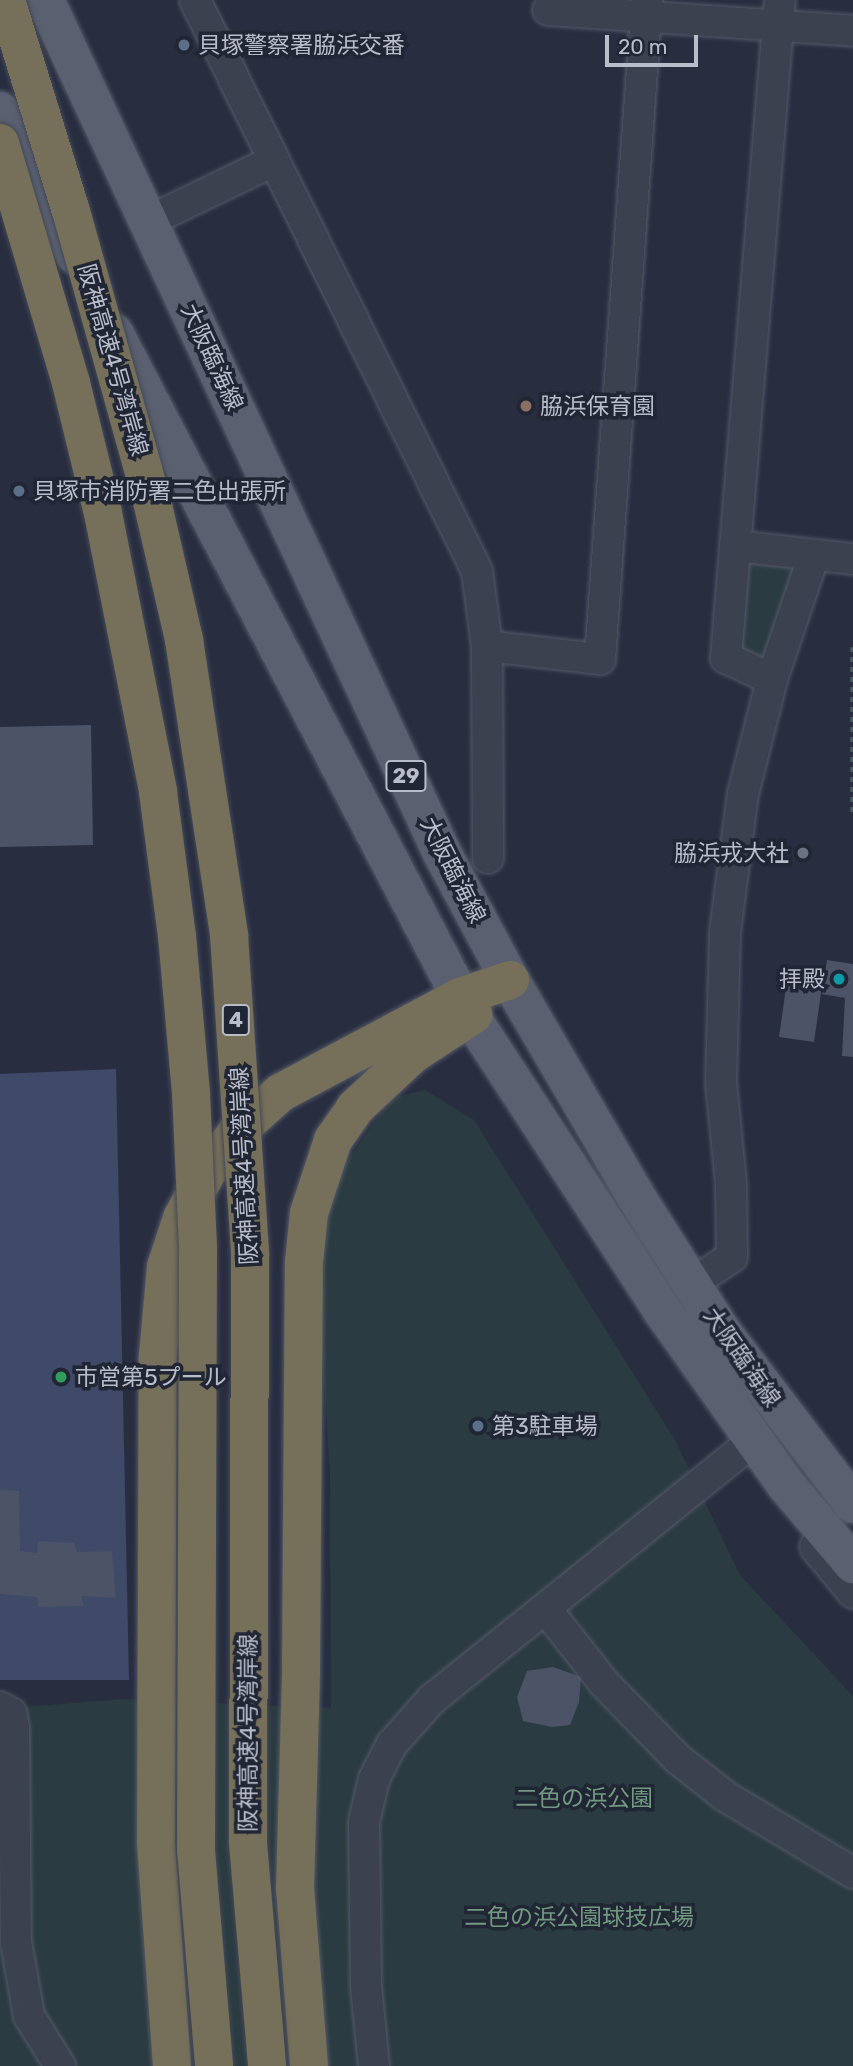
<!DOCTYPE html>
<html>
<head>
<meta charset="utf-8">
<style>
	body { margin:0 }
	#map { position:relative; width:853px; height:2066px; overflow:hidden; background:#282e40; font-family:Rubik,"Noto Sans JP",sans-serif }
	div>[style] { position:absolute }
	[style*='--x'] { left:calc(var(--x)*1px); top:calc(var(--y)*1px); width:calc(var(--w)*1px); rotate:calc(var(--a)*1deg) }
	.green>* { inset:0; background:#2a3b41 }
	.water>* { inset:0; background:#3f4a68 }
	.building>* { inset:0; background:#4c5367 }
	.path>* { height:4.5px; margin-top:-2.25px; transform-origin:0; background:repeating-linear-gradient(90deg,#48585e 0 5px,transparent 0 10px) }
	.roads { filter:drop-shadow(0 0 2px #545967) drop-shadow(0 0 2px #545967) }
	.minor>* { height:30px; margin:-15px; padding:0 15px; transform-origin:15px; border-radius:15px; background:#3c4150 }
	.major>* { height:38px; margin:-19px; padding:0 19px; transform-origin:19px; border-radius:19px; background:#5a6070 }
	.highway>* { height:38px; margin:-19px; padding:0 19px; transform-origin:19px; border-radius:19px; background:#766f59 }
	.bridges { filter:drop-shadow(0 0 2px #444957) drop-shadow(0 0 2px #444957) }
	.highway-bridge>* { height:38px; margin:-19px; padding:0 19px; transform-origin:19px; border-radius:19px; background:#766f59 }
	.dots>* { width:19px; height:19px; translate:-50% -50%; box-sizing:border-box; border:4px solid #212635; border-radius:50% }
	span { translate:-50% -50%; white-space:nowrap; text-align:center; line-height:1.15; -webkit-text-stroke:7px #212635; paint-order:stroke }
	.shield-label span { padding:2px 5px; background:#212635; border:2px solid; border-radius:5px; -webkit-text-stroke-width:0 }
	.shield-label { font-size:21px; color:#b9bdca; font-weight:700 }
	.poi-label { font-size:23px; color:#b9bdca }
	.left { translate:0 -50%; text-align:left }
	.right { translate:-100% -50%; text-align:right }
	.street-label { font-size:23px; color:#b9bdca }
	.park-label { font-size:23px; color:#719a81 }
	.scale { position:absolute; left:605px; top:35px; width:93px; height:32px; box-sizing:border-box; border:4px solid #b9bdca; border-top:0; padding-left:9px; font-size:21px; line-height:24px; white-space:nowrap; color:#b9bdca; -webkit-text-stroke:5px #212635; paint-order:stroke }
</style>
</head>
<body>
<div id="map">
	<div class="green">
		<i style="clip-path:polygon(739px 551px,806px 558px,769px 672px,732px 654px)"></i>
		<i style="clip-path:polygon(425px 1090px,474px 1120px,675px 1440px,740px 1575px,853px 1696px,853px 2066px,0 2066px,0 1709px,123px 1699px,331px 1708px,330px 1475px,317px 1274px,334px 1180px,391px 1098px)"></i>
	</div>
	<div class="water">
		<i style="clip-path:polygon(116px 1069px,129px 1680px,0 1680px,0 1074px)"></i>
	</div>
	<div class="building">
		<i style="clip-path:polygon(91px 725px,93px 845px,0 847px,0 727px)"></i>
		<i style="clip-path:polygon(827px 960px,853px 964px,853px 1057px,842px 1056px,845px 998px,822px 994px)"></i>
		<i style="clip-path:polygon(789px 967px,824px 972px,814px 1042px,779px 1037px)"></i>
		<i style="clip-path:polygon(0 1490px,19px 1491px,20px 1551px,37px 1553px,38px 1541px,74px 1543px,77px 1552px,112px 1551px,116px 1598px,81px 1596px,84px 1606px,38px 1607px,37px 1597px,0 1594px)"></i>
		<i style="clip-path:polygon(553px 1667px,581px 1677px,579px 1702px,570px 1725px,552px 1727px,523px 1721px,517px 1697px,527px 1671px)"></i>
	</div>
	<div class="path">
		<i style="--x:853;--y:647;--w:167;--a:90"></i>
	</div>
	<div class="roads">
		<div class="minor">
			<i style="--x:195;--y:0;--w:637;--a:63.72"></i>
			<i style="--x:477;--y:571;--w:76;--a:82.4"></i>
			<i style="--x:487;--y:646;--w:212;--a:89.7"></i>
			<i style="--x:548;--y:10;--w:306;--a:3.9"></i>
			<i style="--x:149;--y:221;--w:138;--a:-25.8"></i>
			<i style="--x:735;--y:546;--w:119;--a:6.3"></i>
			<i style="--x:487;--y:646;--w:114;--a:6.6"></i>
			<i style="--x:600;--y:659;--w:661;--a:-85.92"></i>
			<i style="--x:772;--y:679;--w:131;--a:-71.3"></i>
			<i style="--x:691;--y:1284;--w:49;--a:-33.4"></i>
			<i style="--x:732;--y:1257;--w:74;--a:-90.8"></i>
			<i style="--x:731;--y:1183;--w:100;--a:-95.7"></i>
			<i style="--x:721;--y:1083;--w:151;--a:-88.5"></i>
			<i style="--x:725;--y:932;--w:139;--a:-82.6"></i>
			<i style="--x:743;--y:794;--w:119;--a:-75.8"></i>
			<i style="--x:772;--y:679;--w:51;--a:-155.5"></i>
			<i style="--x:726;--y:658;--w:660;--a:-85.31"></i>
			<i style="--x:815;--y:1547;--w:60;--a:50.4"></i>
			<i style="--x:546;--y:1609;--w:94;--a:51.9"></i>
			<i style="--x:604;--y:1683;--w:106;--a:45.8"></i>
			<i style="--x:678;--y:1759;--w:60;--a:38.2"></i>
			<i style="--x:725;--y:1796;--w:149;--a:31"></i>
			<i style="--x:0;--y:1707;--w:13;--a:29"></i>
			<i style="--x:11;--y:1713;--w:16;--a:79"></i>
			<i style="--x:14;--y:1729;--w:213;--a:89.5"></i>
			<i style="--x:16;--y:1942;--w:75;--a:80"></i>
			<i style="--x:29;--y:2016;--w:59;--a:58.2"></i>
			<i style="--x:374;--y:2066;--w:80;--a:-95.7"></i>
			<i style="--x:366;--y:1986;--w:164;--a:-90.7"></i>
			<i style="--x:364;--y:1822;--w:44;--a:-76.9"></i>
			<i style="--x:374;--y:1779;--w:39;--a:-63"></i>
			<i style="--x:392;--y:1744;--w:59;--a:-48.4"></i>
			<i style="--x:431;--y:1700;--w:395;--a:-38.8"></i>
		</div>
		<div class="major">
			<i style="--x:45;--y:0;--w:941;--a:65.04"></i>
			<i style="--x:442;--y:853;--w:144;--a:61.8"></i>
			<i style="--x:510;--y:980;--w:249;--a:59.8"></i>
			<i style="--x:635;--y:1195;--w:162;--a:57.6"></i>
			<i style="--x:722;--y:1332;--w:216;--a:52.7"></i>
			<i style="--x:0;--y:111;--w:161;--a:62.6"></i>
			<i style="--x:114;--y:333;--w:772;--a:62.44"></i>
			<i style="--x:471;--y:1017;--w:348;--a:56.9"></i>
			<i style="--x:661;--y:1309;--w:216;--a:54.6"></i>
			<i style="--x:786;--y:1485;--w:104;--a:49.7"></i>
		</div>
		<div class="highway">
			<i style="--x:172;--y:2066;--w:225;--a:-94.1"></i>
			<i style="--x:156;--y:1842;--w:486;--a:-89.8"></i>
			<i style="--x:158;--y:1356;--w:89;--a:-84.9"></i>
			<i style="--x:166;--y:1267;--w:52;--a:-71.9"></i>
			<i style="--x:182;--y:1218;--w:52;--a:-61.5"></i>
			<i style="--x:207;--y:1172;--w:51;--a:-52.9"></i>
			<i style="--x:238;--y:1131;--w:57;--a:-42.1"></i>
			<i style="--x:280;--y:1093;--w:204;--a:-28.1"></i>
			<i style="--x:460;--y:997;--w:53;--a:-18.8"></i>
			<i style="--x:309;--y:2066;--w:178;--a:-94.5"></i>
			<i style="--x:295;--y:1889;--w:216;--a:-88.4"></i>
			<i style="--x:301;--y:1673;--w:411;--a:-89.6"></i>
			<i style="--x:304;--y:1262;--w:49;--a:-84.2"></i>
			<i style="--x:309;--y:1213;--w:77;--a:-71.8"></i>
			<i style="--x:333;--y:1140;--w:39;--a:-55"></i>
			<i style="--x:355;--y:1108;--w:79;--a:-43"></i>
			<i style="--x:413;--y:1054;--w:72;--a:-33"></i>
		</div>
	</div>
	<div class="bridges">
		<div class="highway-bridge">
			<i style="--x:6;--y:0;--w:221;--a:72.9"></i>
			<i style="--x:71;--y:211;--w:301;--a:74.4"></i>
			<i style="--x:152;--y:501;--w:143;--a:77"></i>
			<i style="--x:184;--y:640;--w:298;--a:81.3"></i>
			<i style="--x:229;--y:935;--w:318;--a:86.2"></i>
			<i style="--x:250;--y:1252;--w:591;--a:90.19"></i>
			<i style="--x:248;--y:1843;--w:224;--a:85.1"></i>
			<i style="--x:0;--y:143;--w:250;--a:73.5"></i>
			<i style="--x:71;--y:383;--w:134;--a:76.2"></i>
			<i style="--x:103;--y:513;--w:284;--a:78.8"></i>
			<i style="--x:158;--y:792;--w:145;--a:82.5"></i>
			<i style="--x:177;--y:936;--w:158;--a:84.9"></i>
			<i style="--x:191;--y:1093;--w:155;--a:87.4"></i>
			<i style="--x:198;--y:1248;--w:602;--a:90.19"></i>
			<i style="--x:196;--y:1850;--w:217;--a:85.2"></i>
		</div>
	</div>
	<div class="dots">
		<i style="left:184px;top:45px;background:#5c6f8a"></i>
		<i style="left:526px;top:406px;background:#8d6e63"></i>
		<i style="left:19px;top:491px;background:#5c6f8a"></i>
		<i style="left:803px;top:853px;background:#6b7280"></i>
		<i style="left:839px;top:979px;background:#0f9aa8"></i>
		<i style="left:61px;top:1377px;background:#2e9e5b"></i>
		<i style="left:478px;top:1426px;background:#5c6f8a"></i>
	</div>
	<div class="shield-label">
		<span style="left:406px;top:776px">29</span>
		<span style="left:236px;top:1020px">4</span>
	</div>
	<div class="poi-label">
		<span class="left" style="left:198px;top:45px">貝塚警察署脇浜交番</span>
		<span class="left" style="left:540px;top:406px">脇浜保育園</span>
		<span class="left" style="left:33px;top:491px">貝塚市消防署二色出張所</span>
		<span class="right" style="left:789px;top:853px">脇浜戎大社</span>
		<span class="right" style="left:825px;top:979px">拝殿</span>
		<span class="left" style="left:75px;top:1377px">市営第5プール</span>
		<span class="left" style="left:492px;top:1426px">第3駐車場</span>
	</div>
	<div class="street-label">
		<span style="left:212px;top:357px;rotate:65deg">大阪臨海線</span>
		<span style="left:113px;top:360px;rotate:74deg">阪神高速4号湾岸線</span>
		<span style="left:453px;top:870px;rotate:63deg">大阪臨海線</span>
		<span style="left:244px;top:1166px;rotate:-93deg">阪神高速4号湾岸線</span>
		<span style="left:742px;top:1357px;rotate:55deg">大阪臨海線</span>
		<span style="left:248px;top:1733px;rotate:-90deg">阪神高速4号湾岸線</span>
	</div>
	<div class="park-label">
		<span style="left:584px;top:1798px">二色の浜公園</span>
		<span style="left:579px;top:1917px">二色の浜公園球技広場</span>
	</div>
	<div class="scale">20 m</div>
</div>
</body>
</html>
